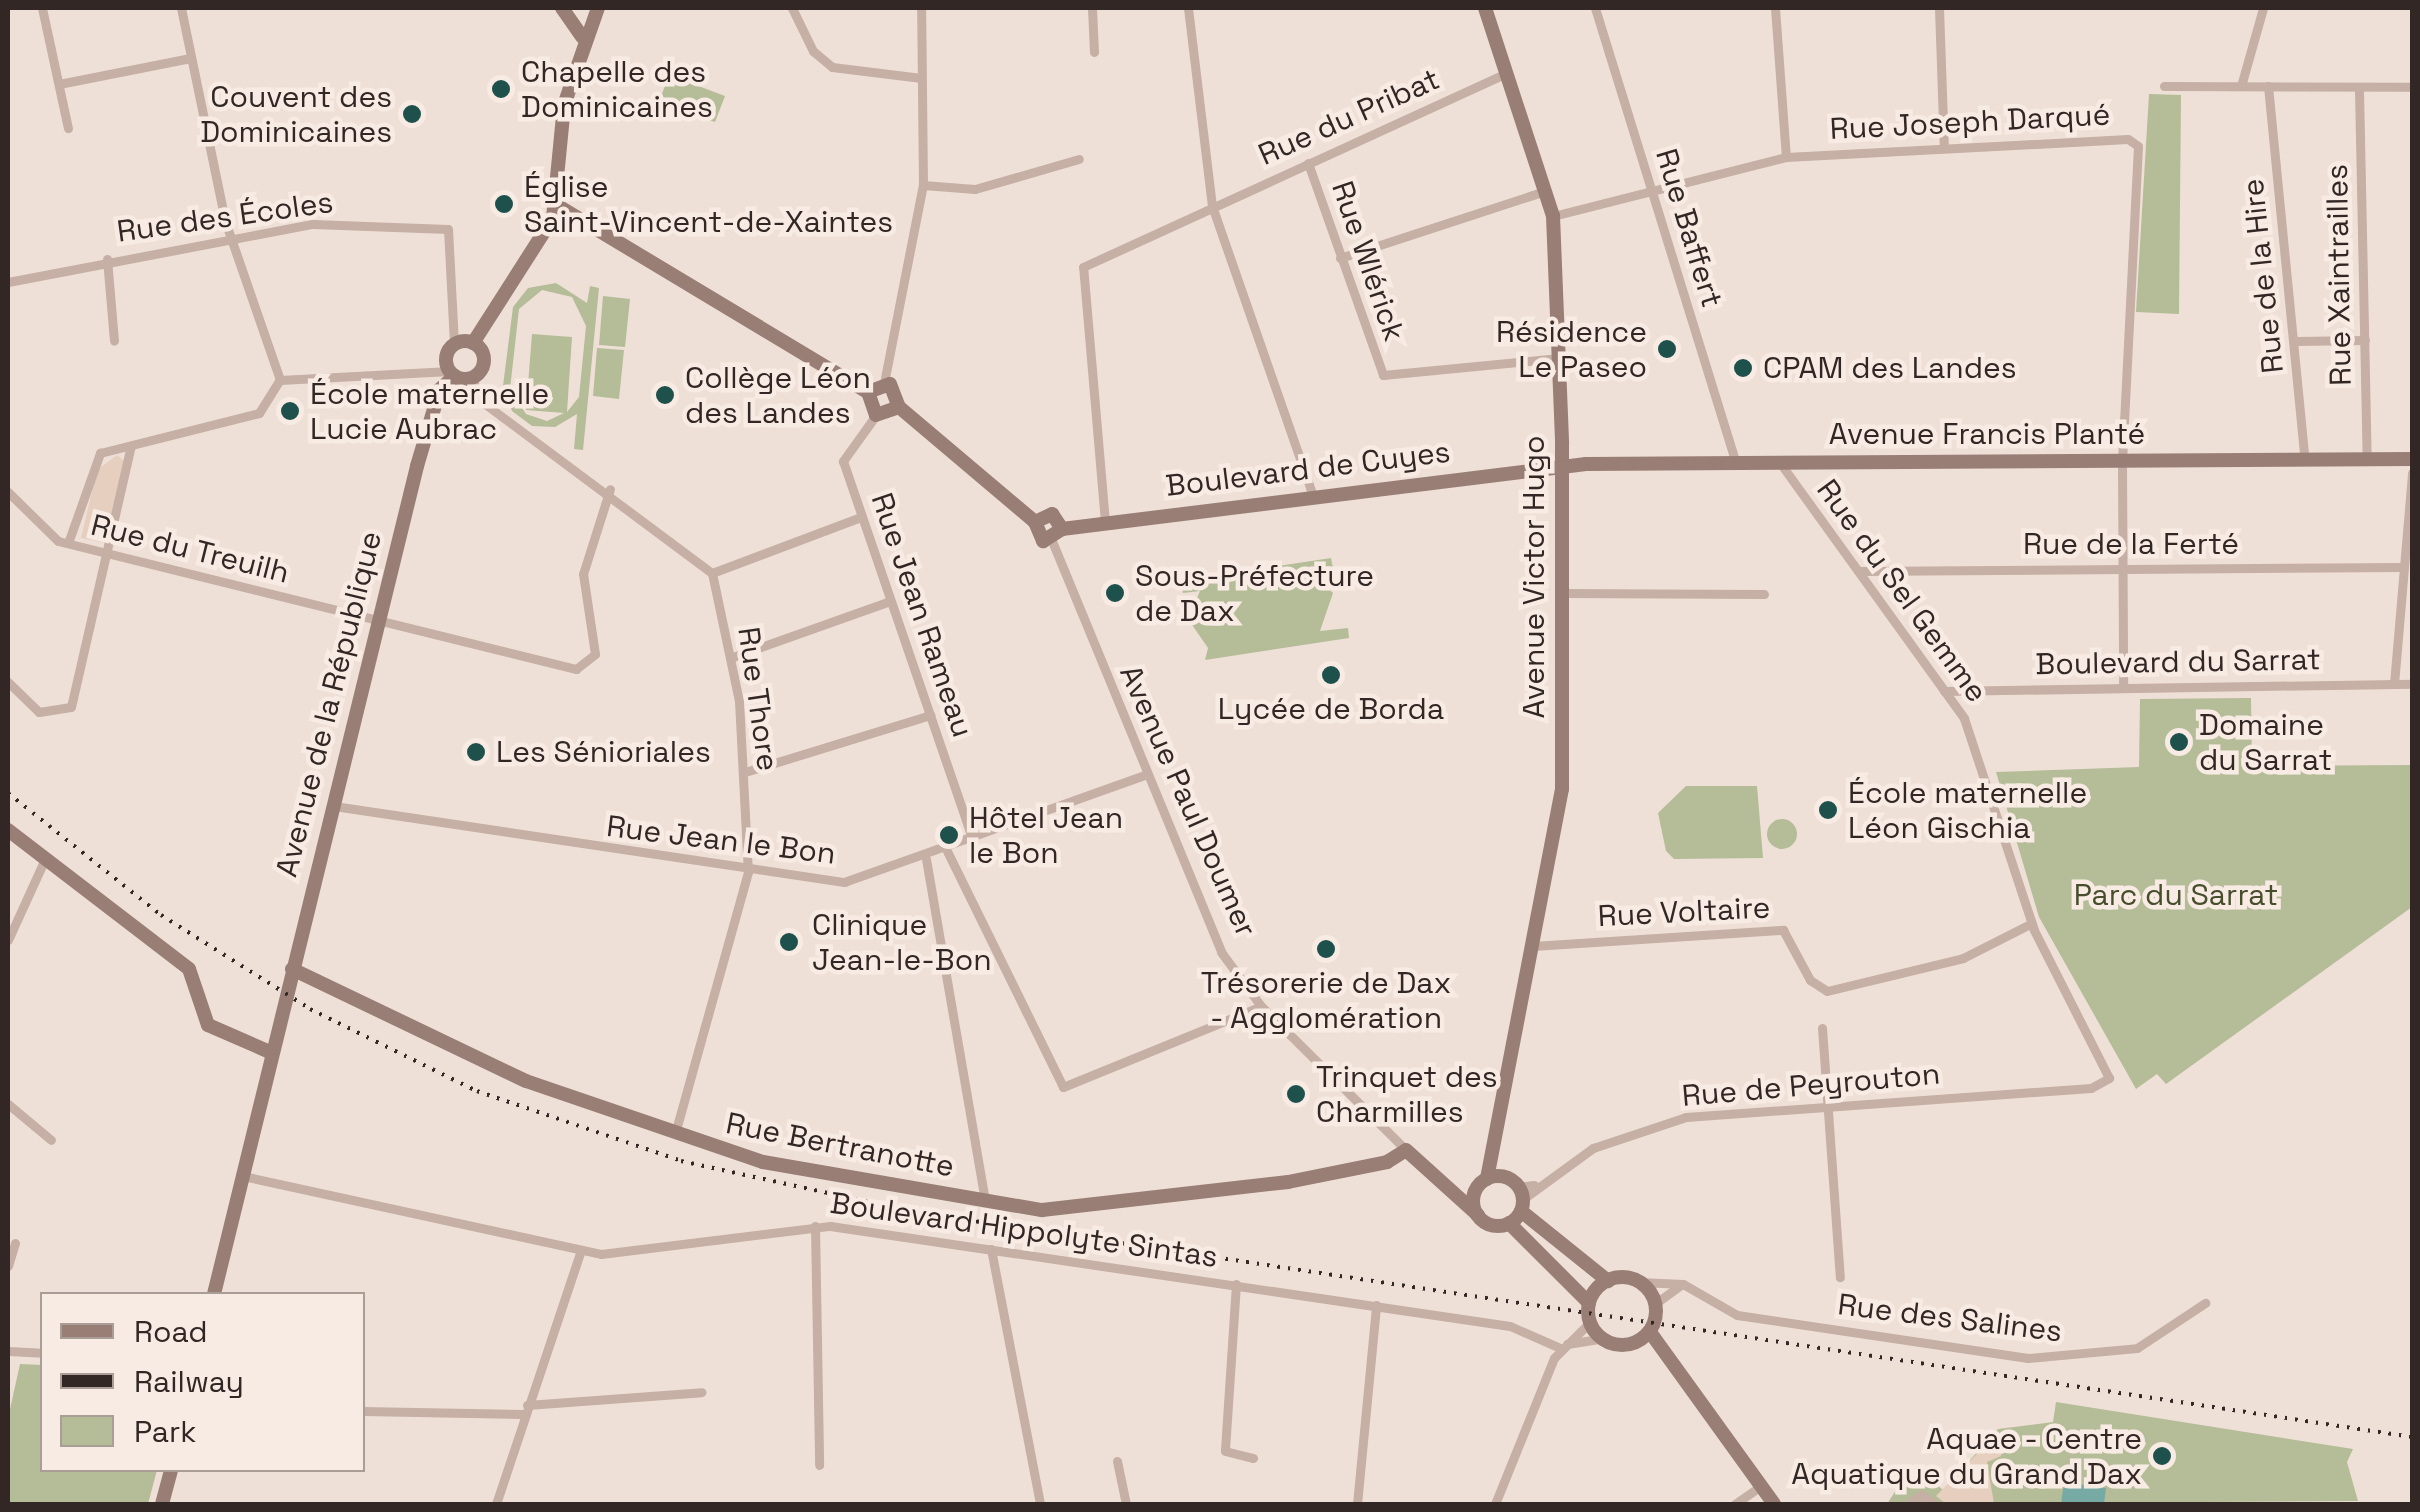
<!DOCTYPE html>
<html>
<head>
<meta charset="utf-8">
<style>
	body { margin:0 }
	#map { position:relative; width:2420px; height:1512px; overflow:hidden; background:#efe0d7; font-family:"Space Grotesk",sans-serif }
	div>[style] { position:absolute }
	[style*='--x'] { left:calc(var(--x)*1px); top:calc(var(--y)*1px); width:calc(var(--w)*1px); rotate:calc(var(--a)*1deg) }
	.green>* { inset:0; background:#b5bc98 }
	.round { border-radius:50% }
	.plaza>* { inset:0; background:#e6cfbf }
	.water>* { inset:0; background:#78aaa5 }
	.street>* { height:9px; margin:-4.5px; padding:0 4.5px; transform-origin:4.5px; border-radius:4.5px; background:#c6afa4 }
	.secondary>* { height:14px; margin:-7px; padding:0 7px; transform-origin:7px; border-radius:7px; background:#997e76 }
	.secondary>.ring { margin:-7px; padding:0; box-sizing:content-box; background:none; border:14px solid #997e76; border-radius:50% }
	.rail>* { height:4px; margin-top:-2px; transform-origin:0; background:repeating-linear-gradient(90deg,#322725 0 2.5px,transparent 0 10.5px) }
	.dots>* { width:28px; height:28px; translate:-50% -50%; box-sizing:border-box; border:5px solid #f7ebe3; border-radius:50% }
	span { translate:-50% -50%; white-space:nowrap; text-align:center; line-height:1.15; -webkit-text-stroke:9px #f7ebe3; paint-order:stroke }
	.poi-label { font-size:30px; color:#322725 }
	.left { translate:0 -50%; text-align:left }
	.right { translate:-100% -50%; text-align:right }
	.street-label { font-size:30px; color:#322725 }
	.park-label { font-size:30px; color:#464e2b }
	.frame { position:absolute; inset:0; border:10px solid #322725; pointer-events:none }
	.legend { position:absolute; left:40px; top:1292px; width:325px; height:180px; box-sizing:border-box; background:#f7ebe3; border:2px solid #a89d97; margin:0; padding:12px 18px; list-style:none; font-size:30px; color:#322725 }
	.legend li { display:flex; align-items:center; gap:20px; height:50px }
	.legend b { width:50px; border:2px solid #a89d97 }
</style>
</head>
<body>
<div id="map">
	<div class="green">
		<i style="clip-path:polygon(669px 75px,725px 96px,715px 122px,659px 102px)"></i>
		<i style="clip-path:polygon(2149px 94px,2181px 95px,2179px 314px,2136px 312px)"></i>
		<i style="clip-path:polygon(evenodd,556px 283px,587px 303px,590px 286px,599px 288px,583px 450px,574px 449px,577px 414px,555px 427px,532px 426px,512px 411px,503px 386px,513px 307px,528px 288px,556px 283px,542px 290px,572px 297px,586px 326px,579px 397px,567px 412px,572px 337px,532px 334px,526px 410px,564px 413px,547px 421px,526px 414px,510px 389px,519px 309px,542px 290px)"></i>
		<i style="clip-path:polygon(603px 296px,630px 299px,625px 347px,599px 345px)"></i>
		<i style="clip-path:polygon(597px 348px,624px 350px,619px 399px,593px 396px)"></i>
		<i style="clip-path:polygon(1331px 558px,1333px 568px,1309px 572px,1333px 593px,1320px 631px,1348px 628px,1349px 638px,1205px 660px,1208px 648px,1188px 619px,1200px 591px,1183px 593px,1181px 581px)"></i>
		<i style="clip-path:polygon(2251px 698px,2252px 766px,2412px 765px,2412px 907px,2166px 1084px,2157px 1074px,2136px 1089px,2039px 917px,1996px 772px,2139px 767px,2140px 699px)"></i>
		<i style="clip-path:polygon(1686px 786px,1757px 786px,1763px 858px,1674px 859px,1666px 851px,1658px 813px)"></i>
		<i class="round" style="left:1767px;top:819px;width:30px;height:30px"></i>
		<i style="clip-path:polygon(20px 1364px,42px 1365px,42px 1470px,157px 1470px,148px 1504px,8px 1504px,8px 1418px)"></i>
		<i style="clip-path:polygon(2056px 1402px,2353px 1449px,2347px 1462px,2358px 1501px,1887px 1504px,1913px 1464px,1943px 1490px,1998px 1429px,2053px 1422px)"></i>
	</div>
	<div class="plaza">
		<i style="clip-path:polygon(117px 455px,124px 461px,105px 543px,81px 538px,97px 470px)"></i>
		<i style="clip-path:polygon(1994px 1436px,2004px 1440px,2001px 1456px,1987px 1462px,1994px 1504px,1946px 1504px,1936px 1496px)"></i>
	</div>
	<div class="water">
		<i style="clip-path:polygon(2064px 1482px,2106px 1488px,2104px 1504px,2061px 1504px)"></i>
	</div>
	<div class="street">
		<i style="--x:42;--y:8;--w:123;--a:77.8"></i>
		<i style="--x:181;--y:8;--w:217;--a:78.3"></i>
		<i style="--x:225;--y:221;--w:168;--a:70.9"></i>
		<i style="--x:792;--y:8;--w:48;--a:64"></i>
		<i style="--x:813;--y:51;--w:25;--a:40"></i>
		<i style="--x:832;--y:67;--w:90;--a:7"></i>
		<i style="--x:1092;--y:8;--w:44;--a:87.4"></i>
		<i style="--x:1188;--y:8;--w:199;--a:83.1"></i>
		<i style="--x:1212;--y:206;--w:307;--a:70.8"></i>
		<i style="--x:1595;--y:8;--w:476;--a:72.8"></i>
		<i style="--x:1775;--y:8;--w:149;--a:85.8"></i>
		<i style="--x:1939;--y:8;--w:140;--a:88"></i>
		<i style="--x:59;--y:84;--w:134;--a:-11.2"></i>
		<i style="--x:2164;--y:86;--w:248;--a:0.2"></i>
		<i style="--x:2241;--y:86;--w:81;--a:-74.2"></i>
		<i style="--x:2268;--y:86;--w:376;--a:84.4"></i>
		<i style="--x:2359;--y:90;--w:370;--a:88.8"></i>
		<i style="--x:1308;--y:163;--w:225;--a:70.5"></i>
		<i style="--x:1383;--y:375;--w:177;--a:-5.5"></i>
		<i style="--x:923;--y:185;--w:52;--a:4.4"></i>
		<i style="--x:975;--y:189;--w:108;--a:-16.1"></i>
		<i style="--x:1553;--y:216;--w:240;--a:-14.2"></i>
		<i style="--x:1786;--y:157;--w:342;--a:-3"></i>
		<i style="--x:2128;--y:139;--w:12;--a:35"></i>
		<i style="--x:2138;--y:146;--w:315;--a:92.9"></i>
		<i style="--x:2122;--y:461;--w:227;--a:89.7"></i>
		<i style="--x:1340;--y:258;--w:216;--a:-18.1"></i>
		<i style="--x:107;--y:259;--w:82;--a:85.1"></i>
		<i style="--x:8;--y:282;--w:310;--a:-10.8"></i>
		<i style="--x:313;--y:224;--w:135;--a:2.1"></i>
		<i style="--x:448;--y:229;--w:116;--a:87"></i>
		<i style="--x:2296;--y:341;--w:69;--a:-0.8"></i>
		<i style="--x:472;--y:378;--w:25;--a:69"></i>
		<i style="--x:481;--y:401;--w:288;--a:36.7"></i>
		<i style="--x:712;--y:573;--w:131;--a:78.1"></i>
		<i style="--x:739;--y:701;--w:171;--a:87"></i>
		<i style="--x:748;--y:872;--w:271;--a:105.6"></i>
		<i style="--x:280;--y:380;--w:170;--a:-3"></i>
		<i style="--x:884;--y:383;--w:202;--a:-78.9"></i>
		<i style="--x:923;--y:185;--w:177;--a:-90.6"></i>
		<i style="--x:876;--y:415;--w:57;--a:125.7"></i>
		<i style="--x:843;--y:461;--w:402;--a:71.1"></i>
		<i style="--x:8;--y:492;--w:70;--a:44.4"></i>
		<i style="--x:58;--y:541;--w:534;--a:13.88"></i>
		<i style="--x:576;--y:669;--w:24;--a:-38"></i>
		<i style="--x:595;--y:654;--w:81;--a:-98.5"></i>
		<i style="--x:583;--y:574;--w:89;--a:-72.4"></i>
		<i style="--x:1105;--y:522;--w:256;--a:-94.9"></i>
		<i style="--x:1083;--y:267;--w:465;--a:-24.6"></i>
		<i style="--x:1052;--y:541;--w:444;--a:67.6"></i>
		<i style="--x:1221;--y:952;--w:67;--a:53.5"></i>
		<i style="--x:1261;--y:1006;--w:204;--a:44.8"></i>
		<i style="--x:68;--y:543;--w:96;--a:-70.4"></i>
		<i style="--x:100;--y:453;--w:164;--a:-14.1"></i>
		<i style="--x:259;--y:413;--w:39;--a:-58"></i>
		<i style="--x:1858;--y:571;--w:546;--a:-0.42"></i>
		<i style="--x:712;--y:573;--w:159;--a:-20.6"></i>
		<i style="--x:1562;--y:593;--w:202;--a:0.3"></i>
		<i style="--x:730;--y:658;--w:170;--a:-19.6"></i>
		<i style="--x:8;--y:682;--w:43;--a:44.1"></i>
		<i style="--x:39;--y:712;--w:32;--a:-9"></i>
		<i style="--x:71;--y:707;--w:268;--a:-77.1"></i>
		<i style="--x:2394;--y:684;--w:212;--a:-85.1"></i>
		<i style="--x:1944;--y:691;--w:468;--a:-0.9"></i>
		<i style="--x:745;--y:772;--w:194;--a:-17.1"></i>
		<i style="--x:334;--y:806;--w:516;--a:8.48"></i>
		<i style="--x:844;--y:882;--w:319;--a:-19.6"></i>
		<i style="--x:947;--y:851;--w:263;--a:63.8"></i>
		<i style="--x:1063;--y:1087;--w:214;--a:-22.2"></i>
		<i style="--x:926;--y:859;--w:347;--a:80.2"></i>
		<i style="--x:8;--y:940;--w:87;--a:-65.5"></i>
		<i style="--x:1533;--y:946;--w:251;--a:-3.7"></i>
		<i style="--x:1783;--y:930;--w:57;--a:61.6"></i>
		<i style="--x:1810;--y:980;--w:20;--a:33"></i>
		<i style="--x:1827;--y:991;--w:140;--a:-13.6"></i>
		<i style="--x:1963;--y:958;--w:77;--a:-26.9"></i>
		<i style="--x:1822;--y:1028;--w:250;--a:85.9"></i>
		<i style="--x:8;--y:1104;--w:56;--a:39.9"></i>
		<i style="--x:243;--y:1176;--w:366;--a:12.3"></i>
		<i style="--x:601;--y:1254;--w:231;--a:-7"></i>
		<i style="--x:830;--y:1226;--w:687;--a:8.37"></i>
		<i style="--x:1510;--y:1326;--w:55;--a:23.7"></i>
		<i style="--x:1519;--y:1187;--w:15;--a:-8"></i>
		<i style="--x:1523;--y:1199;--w:87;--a:-36.1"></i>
		<i style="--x:1593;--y:1148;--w:98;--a:-18.4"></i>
		<i style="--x:1686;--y:1117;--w:406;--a:-4.1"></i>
		<i style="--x:2091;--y:1088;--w:21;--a:-29"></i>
		<i style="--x:2109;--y:1078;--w:166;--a:-116.9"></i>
		<i style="--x:2034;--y:930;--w:223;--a:-108.3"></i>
		<i style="--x:1964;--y:718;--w:314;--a:-125.8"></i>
		<i style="--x:815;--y:1226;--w:239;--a:89"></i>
		<i style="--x:991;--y:1249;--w:260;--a:79.1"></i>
		<i style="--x:8;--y:1266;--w:24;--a:-73"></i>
		<i style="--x:1640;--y:1282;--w:43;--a:2.7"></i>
		<i style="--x:1683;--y:1284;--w:62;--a:29.9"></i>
		<i style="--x:1737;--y:1315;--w:294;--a:8.4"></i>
		<i style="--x:2028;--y:1358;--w:109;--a:-5.2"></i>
		<i style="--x:2137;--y:1348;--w:82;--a:-33.5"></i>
		<i style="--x:1236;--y:1284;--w:167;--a:93.8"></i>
		<i style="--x:1225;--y:1451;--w:29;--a:14"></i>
		<i style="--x:1656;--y:1303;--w:32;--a:-36"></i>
		<i style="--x:1567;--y:1344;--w:32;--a:-9"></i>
		<i style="--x:8;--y:1351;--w:34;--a:3"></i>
		<i style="--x:527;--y:1405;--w:175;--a:-4.2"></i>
		<i style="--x:362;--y:1411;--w:162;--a:1.1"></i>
		<i style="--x:1117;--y:1461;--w:44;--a:78.2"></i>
		<i style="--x:496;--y:1504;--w:268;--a:-71.5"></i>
		<i style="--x:1357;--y:1504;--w:200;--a:-84.5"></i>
		<i style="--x:1495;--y:1504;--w:157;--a:-68"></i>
		<i style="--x:1554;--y:1358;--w:48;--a:-45"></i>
		<i style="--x:1735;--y:1504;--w:32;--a:-35"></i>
		<i style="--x:1908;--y:1504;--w:16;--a:-35"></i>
		<i style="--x:1921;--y:1495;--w:16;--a:35"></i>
	</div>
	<div class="secondary">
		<i style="--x:562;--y:8;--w:35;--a:55"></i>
		<i style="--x:1485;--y:8;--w:219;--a:71.9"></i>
		<i style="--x:1553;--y:216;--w:228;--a:87.7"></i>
		<i style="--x:1562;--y:444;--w:345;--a:90"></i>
		<i style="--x:1562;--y:789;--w:397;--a:100.9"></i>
		<i style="--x:558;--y:206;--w:362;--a:31"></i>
		<i class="ring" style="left:446px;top:341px;width:24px;height:24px"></i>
		<i style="--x:473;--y:343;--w:148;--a:-57.4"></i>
		<i style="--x:553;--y:218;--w:114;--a:-84.4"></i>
		<i style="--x:564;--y:105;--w:103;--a:-70.7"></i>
		<i style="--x:868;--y:392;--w:24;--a:71"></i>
		<i style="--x:876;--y:415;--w:24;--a:-19"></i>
		<i style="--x:868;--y:392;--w:23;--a:-20"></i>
		<i style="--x:890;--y:384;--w:25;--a:69"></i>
		<i style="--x:899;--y:407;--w:178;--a:40.2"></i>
		<i style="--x:1035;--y:522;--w:21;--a:67"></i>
		<i style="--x:1043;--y:541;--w:22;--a:-32"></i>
		<i style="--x:1035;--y:522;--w:19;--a:-25"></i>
		<i style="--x:1052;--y:514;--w:18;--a:56"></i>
		<i style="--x:1062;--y:529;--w:528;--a:-7.07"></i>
		<i style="--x:1586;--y:464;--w:826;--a:-0.35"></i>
		<i style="--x:8;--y:830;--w:228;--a:37.5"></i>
		<i style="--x:189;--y:969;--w:59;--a:71.3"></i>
		<i style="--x:208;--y:1025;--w:70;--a:23.6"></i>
		<i style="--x:292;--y:969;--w:259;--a:25.6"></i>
		<i style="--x:526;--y:1081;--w:250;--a:18.9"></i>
		<i style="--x:763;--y:1162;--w:283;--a:9.8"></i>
		<i style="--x:1042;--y:1210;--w:248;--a:-6.5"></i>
		<i style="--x:1288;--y:1182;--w:101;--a:-11.4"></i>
		<i style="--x:1387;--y:1162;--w:22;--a:-32"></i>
		<i style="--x:1406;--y:1150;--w:97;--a:42.1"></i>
		<i class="ring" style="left:1473px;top:1176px;width:36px;height:36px"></i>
		<i style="--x:1521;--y:1211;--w:112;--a:38.8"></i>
		<i style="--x:1509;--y:1223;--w:113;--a:45"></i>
		<i class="ring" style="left:1588px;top:1277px;width:54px;height:54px"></i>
		<i style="--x:214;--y:1294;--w:853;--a:-76.22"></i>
		<i style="--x:417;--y:466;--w:80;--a:-73.4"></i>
		<i style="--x:440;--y:389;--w:20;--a:-41"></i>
		<i style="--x:1650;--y:1332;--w:212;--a:54.2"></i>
		<i style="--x:162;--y:1504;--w:35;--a:-75"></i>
	</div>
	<div class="rail">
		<i style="--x:8;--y:793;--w:196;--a:38.6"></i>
		<i style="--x:161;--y:915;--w:176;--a:32.2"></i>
		<i style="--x:310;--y:1009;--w:186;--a:26.2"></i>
		<i style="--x:477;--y:1091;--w:216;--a:18.9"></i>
		<i style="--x:681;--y:1161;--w:239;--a:12.3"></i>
		<i style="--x:914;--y:1212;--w:1515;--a:8.54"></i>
	</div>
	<div class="dots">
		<i style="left:501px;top:89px;background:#1e504c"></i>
		<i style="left:412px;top:114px;background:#1e504c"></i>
		<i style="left:504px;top:204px;background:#1e504c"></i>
		<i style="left:1667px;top:349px;background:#1e504c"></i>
		<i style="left:1743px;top:368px;background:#1e504c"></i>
		<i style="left:665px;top:395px;background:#1e504c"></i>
		<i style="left:290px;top:411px;background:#1e504c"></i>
		<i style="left:1115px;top:593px;background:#1e504c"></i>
		<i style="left:1331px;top:675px;background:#1e504c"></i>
		<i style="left:2179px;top:742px;background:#1e504c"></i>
		<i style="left:476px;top:752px;background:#1e504c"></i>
		<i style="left:1828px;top:810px;background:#1e504c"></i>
		<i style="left:949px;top:835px;background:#1e504c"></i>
		<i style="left:789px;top:942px;background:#1e504c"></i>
		<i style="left:1326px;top:949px;background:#1e504c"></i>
		<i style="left:1296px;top:1094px;background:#1e504c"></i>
		<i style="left:2162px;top:1456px;background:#1e504c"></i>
	</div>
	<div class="poi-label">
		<span class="left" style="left:521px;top:89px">Chapelle des<br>Dominicaines</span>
		<span class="right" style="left:392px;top:114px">Couvent des<br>Dominicaines</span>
		<span class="left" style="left:524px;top:204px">Église<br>Saint-Vincent-de-Xaintes</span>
		<span class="right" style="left:1647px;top:349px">Résidence<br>Le Paseo</span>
		<span class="left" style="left:1763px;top:368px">CPAM des Landes</span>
		<span class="left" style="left:685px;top:395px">Collège Léon<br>des Landes</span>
		<span class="left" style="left:310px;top:411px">École maternelle<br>Lucie Aubrac</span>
		<span class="left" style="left:1135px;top:593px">Sous-Préfecture<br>de Dax</span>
		<span style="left:1331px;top:709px">Lycée de Borda</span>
		<span class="left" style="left:2199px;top:742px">Domaine<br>du Sarrat</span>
		<span class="left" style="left:496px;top:752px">Les Sénioriales</span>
		<span class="left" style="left:1848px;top:810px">École maternelle<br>Léon Gischia</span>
		<span class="left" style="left:969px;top:835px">Hôtel Jean<br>le Bon</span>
		<span class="left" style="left:812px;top:942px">Clinique<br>Jean-le-Bon</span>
		<span style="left:1326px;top:1000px">Trésorerie de Dax<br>- Agglomération</span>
		<span class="left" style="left:1316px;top:1094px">Trinquet des<br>Charmilles</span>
		<span class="right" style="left:2142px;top:1456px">Aquae - Centre<br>Aquatique du Grand Dax</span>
	</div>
	<div class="street-label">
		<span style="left:1349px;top:117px;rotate:-24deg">Rue du Pribat</span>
		<span style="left:1970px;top:122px;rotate:-3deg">Rue Joseph Darqué</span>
		<span style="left:225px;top:217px;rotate:-8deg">Rue des Écoles</span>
		<span style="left:1689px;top:228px;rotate:73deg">Rue Baffert</span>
		<span style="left:1368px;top:261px;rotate:71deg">Rue Wlérick</span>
		<span style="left:2339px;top:275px;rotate:-91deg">Rue Xaintrailles</span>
		<span style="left:2263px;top:276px;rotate:-96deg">Rue de la Hire</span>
		<span style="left:1987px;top:434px">Avenue Francis Planté</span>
		<span style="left:1308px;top:469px;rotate:-7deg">Boulevard de Cuyes</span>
		<span style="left:2131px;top:544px">Rue de la Ferté</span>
		<span style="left:190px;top:549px;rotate:14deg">Rue du Treuilh</span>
		<span style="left:1534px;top:577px;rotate:-90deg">Avenue Victor Hugo</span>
		<span style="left:1902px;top:591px;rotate:54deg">Rue du Sel Gemme</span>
		<span style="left:922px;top:615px;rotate:71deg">Rue Jean Rameau</span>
		<span style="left:2178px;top:662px;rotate:-1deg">Boulevard du Sarrat</span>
		<span style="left:758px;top:699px;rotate:82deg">Rue Thore</span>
		<span style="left:329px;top:704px;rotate:-76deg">Avenue de la République</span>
		<span style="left:1188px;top:801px;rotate:66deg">Avenue Paul Doumer</span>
		<span style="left:721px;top:840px;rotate:7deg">Rue Jean le Bon</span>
		<span style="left:1684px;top:912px;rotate:-3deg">Rue Voltaire</span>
		<span style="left:1811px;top:1085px;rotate:-5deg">Rue de Peyrouton</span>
		<span style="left:840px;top:1145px;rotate:11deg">Rue Bertranotte</span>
		<span style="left:1024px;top:1230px;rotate:8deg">Boulevard Hippolyte Sintas</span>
		<span style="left:1950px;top:1318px;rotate:7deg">Rue des Salines</span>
	</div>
	<div class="park-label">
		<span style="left:2176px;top:895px">Parc du Sarrat</span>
	</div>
	<div class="frame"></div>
	<ul class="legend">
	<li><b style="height:12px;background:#997e76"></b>Road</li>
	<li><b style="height:12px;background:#322725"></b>Railway</li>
	<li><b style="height:28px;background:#b5bc98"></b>Park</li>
	</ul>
</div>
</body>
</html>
